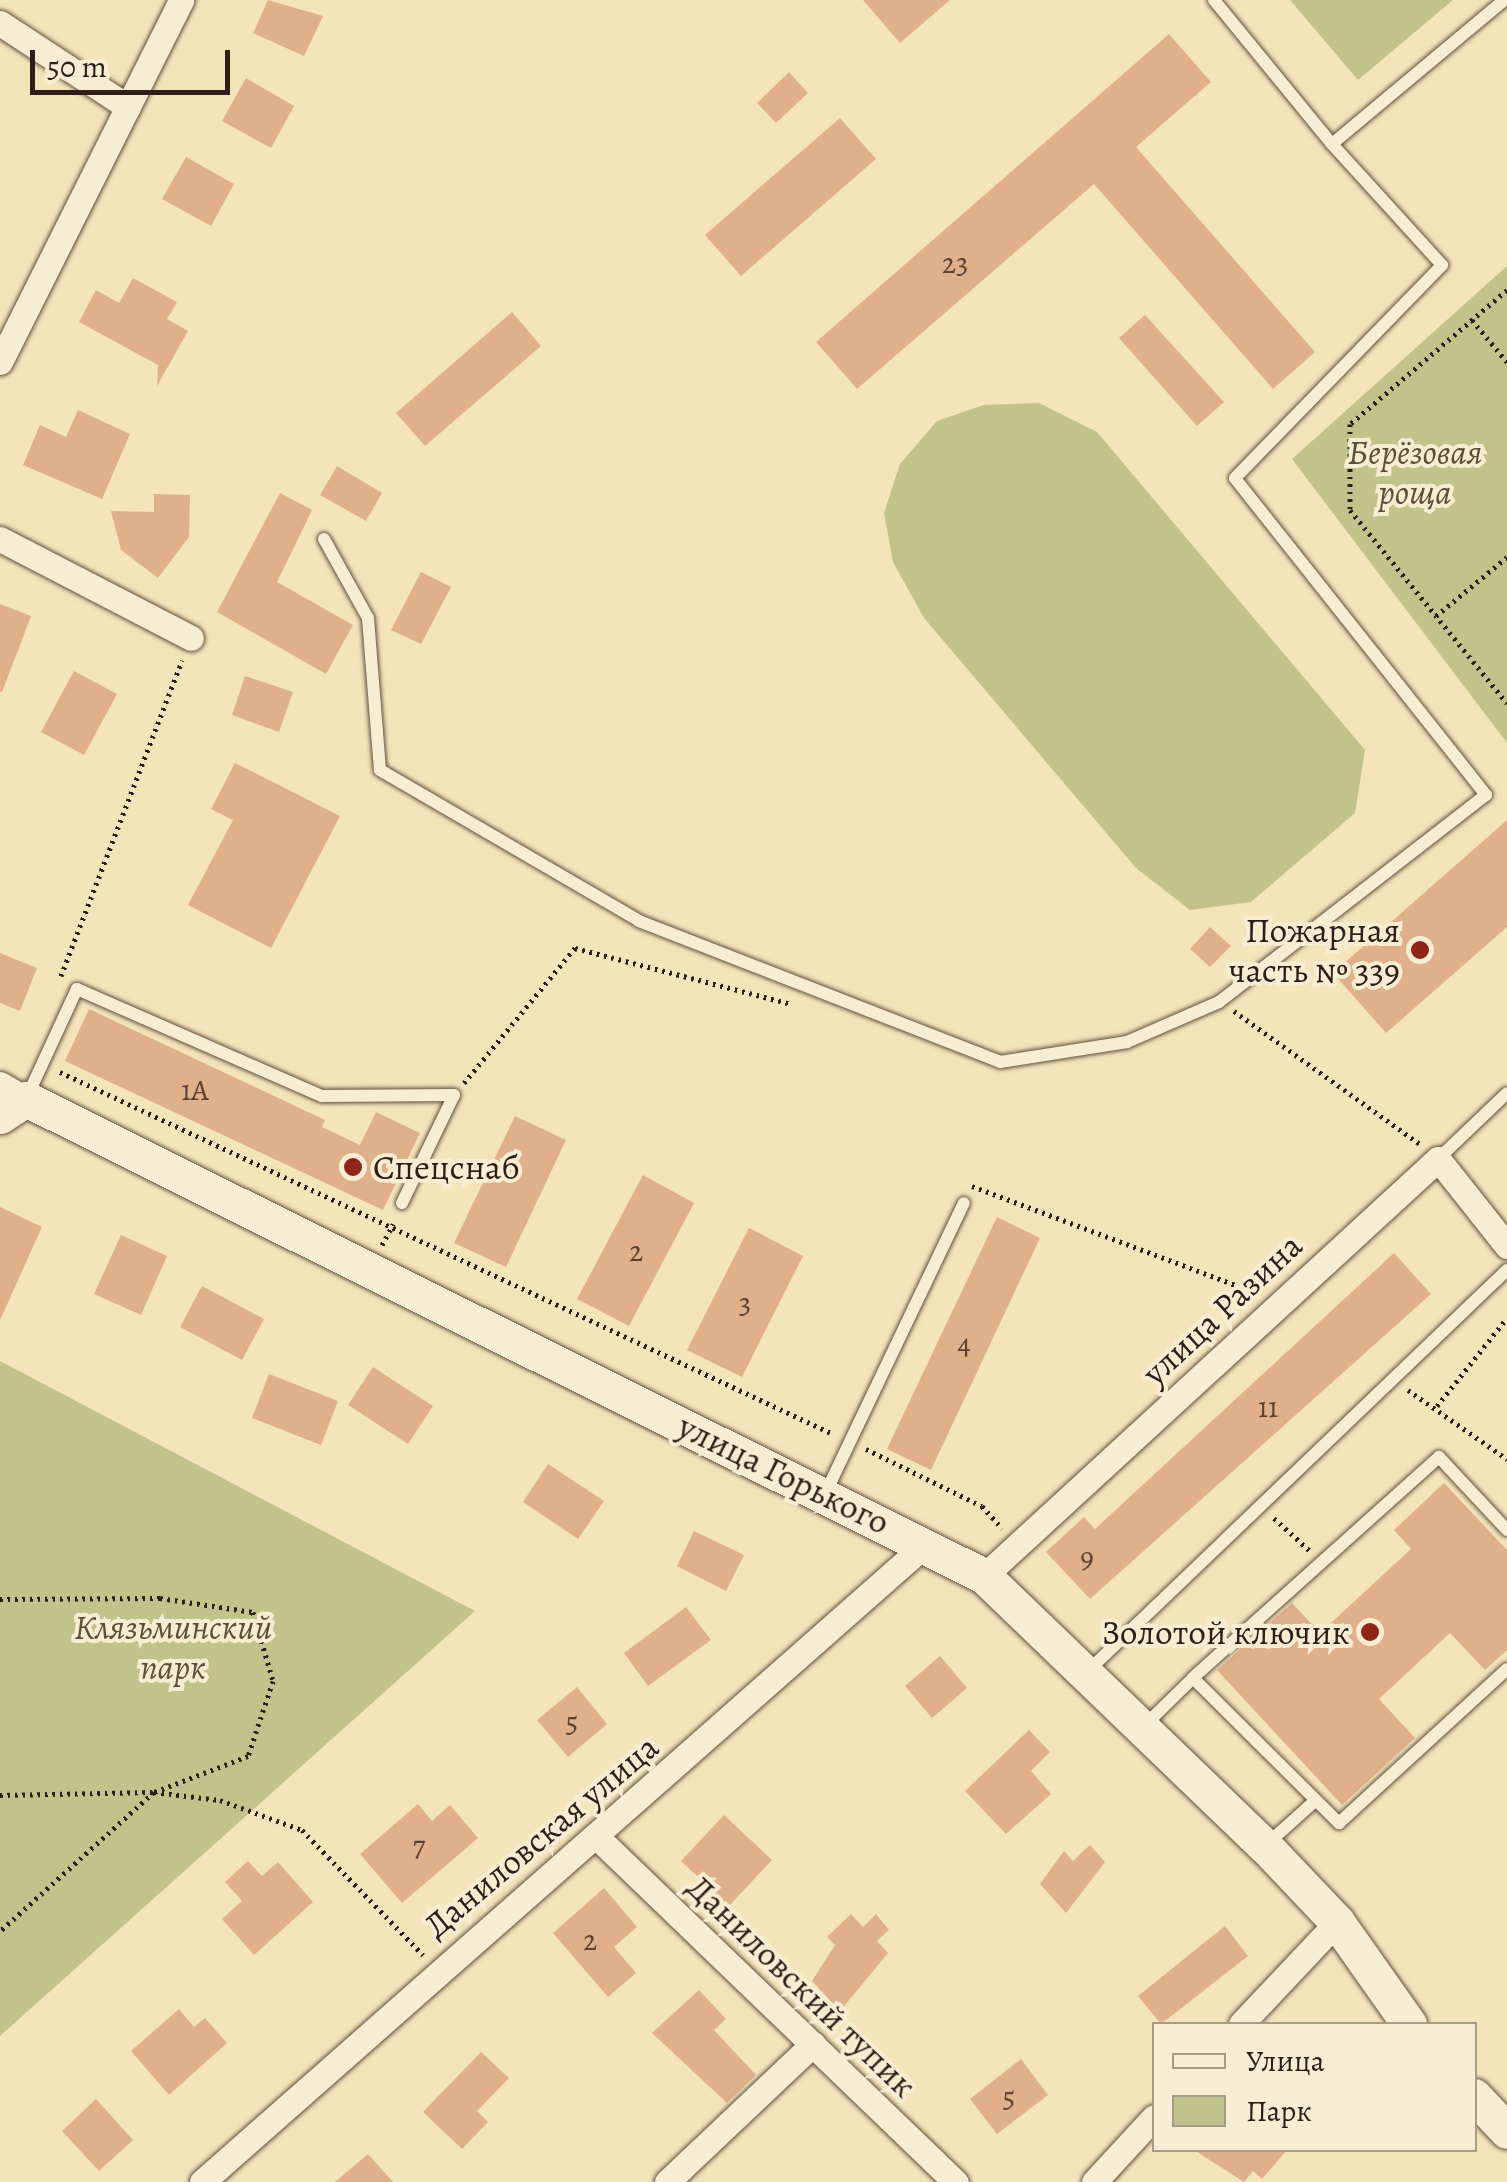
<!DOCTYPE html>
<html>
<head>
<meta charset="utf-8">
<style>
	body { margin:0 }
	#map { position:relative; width:1507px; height:2182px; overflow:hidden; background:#f3e4ba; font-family:Alegreya,serif }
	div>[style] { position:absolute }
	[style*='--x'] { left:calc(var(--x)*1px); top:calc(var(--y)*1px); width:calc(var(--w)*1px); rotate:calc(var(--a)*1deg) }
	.green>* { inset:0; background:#c2c28b }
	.building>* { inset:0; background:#e0b08b }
	.path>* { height:5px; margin-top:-2.5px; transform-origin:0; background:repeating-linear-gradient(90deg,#2f1e17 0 2.5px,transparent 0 7.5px) }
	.roads { filter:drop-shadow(0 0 2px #605040) drop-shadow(0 0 2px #605040) }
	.lane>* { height:12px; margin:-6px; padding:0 6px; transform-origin:6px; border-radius:6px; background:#f7edd2 }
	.street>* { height:25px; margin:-12.5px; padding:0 12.5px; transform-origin:12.5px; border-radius:12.5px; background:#f7edd2 }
	.secondary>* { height:35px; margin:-17.5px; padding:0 17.5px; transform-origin:17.5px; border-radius:17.5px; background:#f7edd2 }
	.dots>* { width:28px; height:28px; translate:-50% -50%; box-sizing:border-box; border:5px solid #f7edd2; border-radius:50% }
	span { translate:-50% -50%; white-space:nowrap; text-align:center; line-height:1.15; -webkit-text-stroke:8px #f7edd2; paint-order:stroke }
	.number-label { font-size:30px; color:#5b4234 }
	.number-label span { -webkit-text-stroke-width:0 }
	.park-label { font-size:35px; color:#5b4f3a; font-style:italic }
	.poi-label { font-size:35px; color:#2f1e17 }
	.right { translate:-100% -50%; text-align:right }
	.left { translate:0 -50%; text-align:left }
	.street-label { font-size:35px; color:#2f1e17 }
	.legend { position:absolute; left:1152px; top:2022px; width:325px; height:130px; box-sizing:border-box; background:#f7edd2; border:2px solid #a79a87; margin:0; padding:12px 18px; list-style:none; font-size:30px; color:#2f1e17 }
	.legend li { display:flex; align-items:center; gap:20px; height:50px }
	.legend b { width:50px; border:2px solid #a79a87 }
	.scale { position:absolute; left:30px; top:50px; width:200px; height:45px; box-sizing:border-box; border:5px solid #2f1e17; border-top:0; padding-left:12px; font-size:30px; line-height:35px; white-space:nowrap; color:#2f1e17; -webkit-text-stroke:8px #f7edd2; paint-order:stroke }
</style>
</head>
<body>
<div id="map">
	<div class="green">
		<i style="clip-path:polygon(1290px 0,1453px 0,1358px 80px)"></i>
		<i style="clip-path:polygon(1507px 266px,1507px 743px,1292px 459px)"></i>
		<i style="clip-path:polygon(1039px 403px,1097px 432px,1365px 750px,1355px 813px,1251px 902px,1190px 910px,1136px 868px,924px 618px,893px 562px,884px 513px,900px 464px,937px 421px,984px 405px)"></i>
		<i style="clip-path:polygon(0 1361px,475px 1611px,0 2036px)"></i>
	</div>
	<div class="building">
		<i style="clip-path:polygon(268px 0,323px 16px,304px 56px,253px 33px)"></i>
		<i style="clip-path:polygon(863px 0,950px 0,900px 43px)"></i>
		<i style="clip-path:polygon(1169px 34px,1211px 82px,1136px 147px,1315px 352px,1273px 389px,1094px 184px,857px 389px,816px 342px)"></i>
		<i style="clip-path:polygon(789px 72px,808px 93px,776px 123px,757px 103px)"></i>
		<i style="clip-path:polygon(246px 78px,294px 106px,271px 148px,222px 121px)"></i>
		<i style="clip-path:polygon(840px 118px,876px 159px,741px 276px,705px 235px)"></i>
		<i style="clip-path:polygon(186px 157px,234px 184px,211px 226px,162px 199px)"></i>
		<i style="clip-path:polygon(133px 278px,177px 302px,167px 319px,188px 331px,157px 386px,158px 365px,79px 322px,96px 290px,119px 303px)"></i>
		<i style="clip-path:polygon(512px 312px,541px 346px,425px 446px,396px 413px)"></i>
		<i style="clip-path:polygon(1145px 315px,1224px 402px,1197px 426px,1119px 338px)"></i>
		<i style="clip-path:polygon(78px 410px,130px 434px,102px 499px,23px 465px,40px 425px,66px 437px)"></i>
		<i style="clip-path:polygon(337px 466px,382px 493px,366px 521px,320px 495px)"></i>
		<i style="clip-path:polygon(280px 493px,312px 510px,277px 582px,353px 625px,326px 674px,217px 612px)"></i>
		<i style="clip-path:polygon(154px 494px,190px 495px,189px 537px,158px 578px,121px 550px,111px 511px,154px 512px)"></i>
		<i style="clip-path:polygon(421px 572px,451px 587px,421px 644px,391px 630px)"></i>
		<i style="clip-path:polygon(0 604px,31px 616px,2px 692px,0 692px)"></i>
		<i style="clip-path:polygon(74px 671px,117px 694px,84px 755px,41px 732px)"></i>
		<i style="clip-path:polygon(245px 676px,293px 692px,279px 732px,232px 715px)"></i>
		<i style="clip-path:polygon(235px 763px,340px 816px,271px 948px,188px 905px,233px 820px,211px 809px)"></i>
		<i style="clip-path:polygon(1507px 820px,1507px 927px,1386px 1033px,1333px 973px)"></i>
		<i style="clip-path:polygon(1210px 927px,1231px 946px,1210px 967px,1190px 949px)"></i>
		<i style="clip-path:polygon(0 953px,37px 968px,20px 1011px,0 1003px)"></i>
		<i style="clip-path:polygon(89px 1009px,325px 1120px,322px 1127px,360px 1145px,376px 1112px,420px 1133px,383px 1210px,65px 1061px)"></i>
		<i style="clip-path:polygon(515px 1116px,566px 1140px,506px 1267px,454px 1243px)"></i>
		<i style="clip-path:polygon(643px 1175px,694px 1203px,629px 1326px,577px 1299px)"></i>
		<i style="clip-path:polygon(0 1207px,42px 1227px,0 1320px)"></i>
		<i style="clip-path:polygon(997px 1217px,1040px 1238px,931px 1470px,887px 1449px)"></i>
		<i style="clip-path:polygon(749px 1228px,803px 1256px,742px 1377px,687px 1350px)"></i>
		<i style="clip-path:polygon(121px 1235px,167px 1256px,141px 1315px,94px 1294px)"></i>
		<i style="clip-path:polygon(1394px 1253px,1431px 1294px,1090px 1599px,1046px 1552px,1084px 1517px,1095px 1529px)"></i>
		<i style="clip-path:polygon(202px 1286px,264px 1319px,242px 1360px,180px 1327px)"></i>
		<i style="clip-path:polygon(373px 1367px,433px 1406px,408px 1444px,348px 1405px)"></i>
		<i style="clip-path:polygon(269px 1374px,338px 1401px,321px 1445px,252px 1418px)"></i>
		<i style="clip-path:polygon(548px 1464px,604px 1501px,578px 1539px,523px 1502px)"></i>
		<i style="clip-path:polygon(1444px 1483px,1507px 1550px,1507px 1650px,1485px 1670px,1450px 1633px,1379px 1699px,1415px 1738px,1342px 1805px,1217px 1670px,1292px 1603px,1320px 1633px,1411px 1549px,1394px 1530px)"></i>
		<i style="clip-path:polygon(694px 1531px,744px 1555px,726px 1591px,677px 1566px)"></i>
		<i style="clip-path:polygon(686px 1607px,711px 1640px,648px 1686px,624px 1653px)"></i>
		<i style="clip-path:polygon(940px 1656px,967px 1688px,932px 1718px,905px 1686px)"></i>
		<i style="clip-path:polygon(577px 1687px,607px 1724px,568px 1757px,537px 1720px)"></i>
		<i style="clip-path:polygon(1029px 1730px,1050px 1752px,1031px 1771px,1051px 1794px,1006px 1834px,965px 1791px)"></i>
		<i style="clip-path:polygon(418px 1804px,432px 1821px,450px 1805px,478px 1838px,402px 1903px,360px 1854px)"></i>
		<i style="clip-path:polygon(724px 1815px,772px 1860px,729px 1906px,681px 1861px)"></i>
		<i style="clip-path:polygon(1090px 1845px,1105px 1862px,1066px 1913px,1040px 1884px,1064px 1851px,1073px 1861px)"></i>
		<i style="clip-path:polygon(248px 1861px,262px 1876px,278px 1862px,313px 1902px,254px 1955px,222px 1919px,242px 1901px,225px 1882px)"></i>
		<i style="clip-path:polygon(604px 1888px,637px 1927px,614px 1947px,636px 1973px,608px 1997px,553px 1933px)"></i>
		<i style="clip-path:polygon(851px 1914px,863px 1927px,876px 1914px,889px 1930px,877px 1941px,888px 1953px,840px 2011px,812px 1981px,835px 1945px,827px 1937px)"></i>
		<i style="clip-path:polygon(1225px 1926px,1248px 1956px,1161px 2024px,1138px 1996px)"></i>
		<i style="clip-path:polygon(699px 1990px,726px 2019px,714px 2030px,756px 2075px,727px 2103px,652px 2033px)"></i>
		<i style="clip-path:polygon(179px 2009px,194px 2027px,205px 2018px,227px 2043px,169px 2095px,131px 2051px)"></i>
		<i style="clip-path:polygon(481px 2052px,509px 2078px,477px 2111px,488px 2122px,462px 2149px,423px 2112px)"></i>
		<i style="clip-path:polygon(1021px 2059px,1048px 2095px,997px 2134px,970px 2099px)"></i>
		<i style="clip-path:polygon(96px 2099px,133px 2140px,99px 2171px,62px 2131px)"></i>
		<i style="clip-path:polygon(1194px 2150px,1287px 2150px,1262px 2179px,1253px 2171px,1244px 2182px)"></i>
		<i style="clip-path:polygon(368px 2154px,393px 2182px,335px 2182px)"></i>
	</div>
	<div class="path">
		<i style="--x:1507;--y:290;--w:206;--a:139.5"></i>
		<i style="--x:1350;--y:424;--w:86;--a:90"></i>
		<i style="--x:1350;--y:510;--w:249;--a:50.9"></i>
		<i style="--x:1472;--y:320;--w:55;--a:50.2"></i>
		<i style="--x:1436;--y:616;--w:92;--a:-39.7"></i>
		<i style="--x:61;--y:976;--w:338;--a:-69"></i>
		<i style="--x:1234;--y:1011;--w:229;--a:35.6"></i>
		<i style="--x:60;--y:1072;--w:854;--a:25.09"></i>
		<i style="--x:464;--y:1083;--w:175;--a:-50.6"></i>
		<i style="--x:575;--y:948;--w:224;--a:14.5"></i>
		<i style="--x:972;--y:1186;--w:303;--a:20.6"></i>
		<i style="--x:382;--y:1245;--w:24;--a:-62"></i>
		<i style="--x:1408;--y:1390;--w:121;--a:34.9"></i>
		<i style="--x:1437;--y:1406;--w:112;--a:-51.5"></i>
		<i style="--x:866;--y:1449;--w:129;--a:26.2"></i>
		<i style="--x:982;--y:1506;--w:30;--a:48"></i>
		<i style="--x:1274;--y:1518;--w:49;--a:42.5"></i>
		<i style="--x:0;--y:1599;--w:160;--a:-0.4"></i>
		<i style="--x:160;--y:1598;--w:94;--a:8.6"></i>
		<i style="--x:253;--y:1612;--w:72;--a:73.8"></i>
		<i style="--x:273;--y:1681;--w:79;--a:108.4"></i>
		<i style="--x:248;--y:1756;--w:101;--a:159"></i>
		<i style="--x:154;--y:1792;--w:207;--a:137.9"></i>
		<i style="--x:0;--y:1795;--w:154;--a:-1.1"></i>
		<i style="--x:154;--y:1792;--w:66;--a:6.9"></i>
		<i style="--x:220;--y:1800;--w:87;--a:20.1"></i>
		<i style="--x:302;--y:1830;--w:174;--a:45.9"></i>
	</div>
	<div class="roads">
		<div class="lane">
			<i style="--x:1214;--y:0;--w:186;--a:50.7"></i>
			<i style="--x:1332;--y:144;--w:224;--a:-39.9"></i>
			<i style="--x:324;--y:539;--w:90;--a:60.9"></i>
			<i style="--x:368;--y:618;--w:152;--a:85.5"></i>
			<i style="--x:380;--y:770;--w:300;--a:30.2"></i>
			<i style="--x:639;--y:921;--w:388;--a:21.3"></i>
			<i style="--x:1000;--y:1062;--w:129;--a:-8.9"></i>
			<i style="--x:1127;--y:1042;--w:100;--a:-23.5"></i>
			<i style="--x:1219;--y:1002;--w:338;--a:-37.8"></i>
			<i style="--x:1486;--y:795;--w:404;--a:-128.4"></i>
			<i style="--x:1235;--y:478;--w:297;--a:-45.8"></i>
			<i style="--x:1442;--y:265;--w:164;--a:-132.3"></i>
			<i style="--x:27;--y:1097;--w:119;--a:-65.2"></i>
			<i style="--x:77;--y:989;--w:267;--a:23.6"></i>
			<i style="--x:322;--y:1096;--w:132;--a:-0.4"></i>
			<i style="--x:454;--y:1095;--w:120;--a:115.7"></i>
			<i style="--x:1438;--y:1159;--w:95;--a:-43.7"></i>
			<i style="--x:826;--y:1492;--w:320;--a:-64.5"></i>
			<i style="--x:1507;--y:1530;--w:100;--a:-133"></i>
			<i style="--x:1439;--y:1457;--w:331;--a:138.1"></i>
			<i style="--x:1193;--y:1678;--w:206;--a:44.8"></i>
			<i style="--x:1339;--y:1823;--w:228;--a:-42.5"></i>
			<i style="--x:1090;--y:1669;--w:577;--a:-43.74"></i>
			<i style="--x:1145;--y:1725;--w:67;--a:-44.4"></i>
			<i style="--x:1267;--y:1844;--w:64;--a:-41.9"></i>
		</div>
		<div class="street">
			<i style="--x:0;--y:23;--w:153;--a:33.3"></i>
			<i style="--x:0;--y:362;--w:405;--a:-63.4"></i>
			<i style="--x:0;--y:539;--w:215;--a:27.4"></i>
			<i style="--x:0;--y:1084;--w:30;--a:30"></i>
			<i style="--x:984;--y:1576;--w:616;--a:-42.57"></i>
			<i style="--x:1438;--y:1159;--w:111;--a:51.6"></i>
			<i style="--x:600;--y:1840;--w:494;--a:43.9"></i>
			<i style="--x:1241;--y:2024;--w:140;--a:-46.7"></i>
			<i style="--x:202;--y:2182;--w:965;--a:-41.39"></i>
			<i style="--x:667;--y:2182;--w:201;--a:-43.4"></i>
			<i style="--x:1094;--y:2182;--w:88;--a:-47.3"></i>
		</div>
		<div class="secondary">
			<i style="--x:0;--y:1116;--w:31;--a:-33"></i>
			<i style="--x:26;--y:1099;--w:1070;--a:26.47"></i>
			<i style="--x:984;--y:1576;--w:390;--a:43.9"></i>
			<i style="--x:1265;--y:1846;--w:105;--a:46.5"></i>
			<i style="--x:1337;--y:1922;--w:125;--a:54.8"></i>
			<i style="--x:1474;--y:2096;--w:48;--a:46.7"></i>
		</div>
	</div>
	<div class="dots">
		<i style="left:1420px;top:950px;background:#8f2418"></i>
		<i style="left:353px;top:1167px;background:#8f2418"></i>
		<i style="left:1370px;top:1632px;background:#8f2418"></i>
	</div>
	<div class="number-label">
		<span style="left:955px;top:263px">23</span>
		<span style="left:195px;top:1090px">1А</span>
		<span style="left:636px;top:1251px">2</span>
		<span style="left:745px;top:1303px">3</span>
		<span style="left:964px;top:1344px">4</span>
		<span style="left:1268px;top:1407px">11</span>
		<span style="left:1087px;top:1558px">9</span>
		<span style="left:572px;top:1722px">5</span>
		<span style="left:419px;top:1846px">7</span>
		<span style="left:590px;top:1940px">2</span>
		<span style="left:1009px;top:2097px">5</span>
	</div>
	<div class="park-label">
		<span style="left:1415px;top:472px">Берёзовая<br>роща</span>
		<span style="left:173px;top:1647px">Клязьминский<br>парк</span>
	</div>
	<div class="poi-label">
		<span class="right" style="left:1400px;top:950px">Пожарная<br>часть № 339</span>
		<span class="left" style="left:373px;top:1167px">Спецснаб</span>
		<span class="right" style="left:1350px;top:1632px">Золотой ключик</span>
	</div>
	<div class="street-label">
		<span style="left:1222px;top:1309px;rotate:-43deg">улица Разина</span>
		<span style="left:784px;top:1474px;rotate:26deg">улица Горького</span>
		<span style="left:541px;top:1836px;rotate:-40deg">Даниловская улица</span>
		<span style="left:802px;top:1986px;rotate:44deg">Даниловский тупик</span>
	</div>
	<ul class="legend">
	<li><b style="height:12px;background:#f7edd2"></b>Улица</li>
	<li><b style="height:28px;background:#c2c28b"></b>Парк</li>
	</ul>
	<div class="scale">50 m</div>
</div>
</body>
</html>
